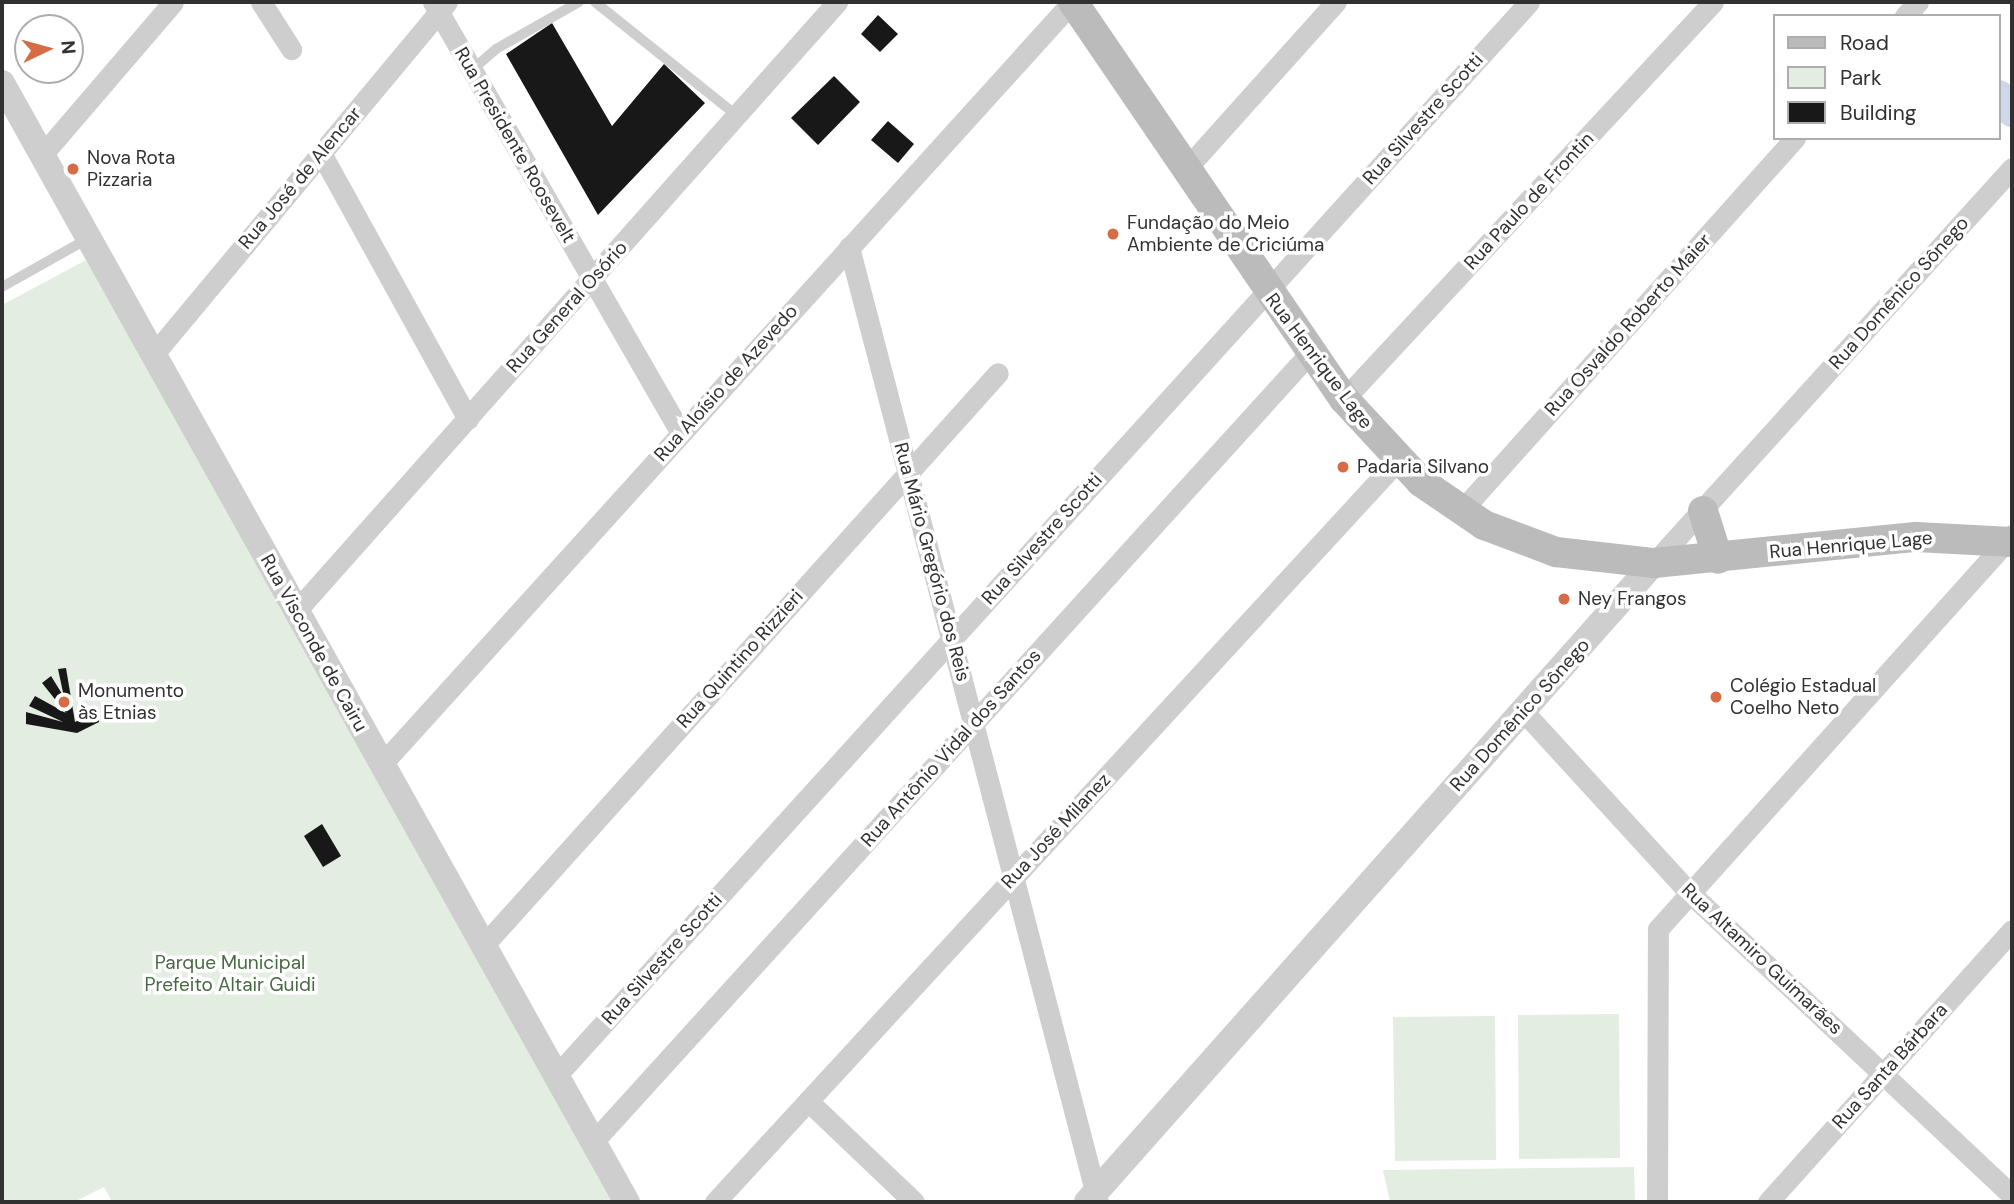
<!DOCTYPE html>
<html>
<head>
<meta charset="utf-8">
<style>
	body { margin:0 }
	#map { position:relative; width:2014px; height:1204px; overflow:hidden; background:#fff; font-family:"DM Sans",sans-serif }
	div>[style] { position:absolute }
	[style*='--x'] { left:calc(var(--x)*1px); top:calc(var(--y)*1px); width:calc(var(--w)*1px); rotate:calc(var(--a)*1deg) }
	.green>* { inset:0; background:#e3ede1 }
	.river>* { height:33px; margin:-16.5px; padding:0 16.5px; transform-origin:16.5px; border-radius:16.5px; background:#cfd7ea }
	.building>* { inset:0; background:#181818 }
	.service>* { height:10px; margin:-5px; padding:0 5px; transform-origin:5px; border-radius:5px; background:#cecece }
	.minor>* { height:21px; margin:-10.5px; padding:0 10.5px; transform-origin:10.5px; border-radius:10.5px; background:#cecece }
	.tertiary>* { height:26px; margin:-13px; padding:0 13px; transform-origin:13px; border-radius:13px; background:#cecece }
	.secondary>* { height:30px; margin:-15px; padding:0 15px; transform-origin:15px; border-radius:15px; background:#bbb }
	.dots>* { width:19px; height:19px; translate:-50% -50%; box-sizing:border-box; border:4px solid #fff; border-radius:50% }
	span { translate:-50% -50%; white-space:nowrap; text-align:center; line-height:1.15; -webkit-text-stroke:7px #fff; paint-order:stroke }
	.street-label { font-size:19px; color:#313131 }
	.poi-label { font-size:19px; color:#313131 }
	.left { translate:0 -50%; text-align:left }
	.park-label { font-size:19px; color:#476a42 }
	.frame { position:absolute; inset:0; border:4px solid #313131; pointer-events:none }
	.legend { position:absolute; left:1773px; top:14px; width:228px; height:126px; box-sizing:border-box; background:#fff; border:2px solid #adadad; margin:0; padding:9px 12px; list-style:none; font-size:21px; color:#313131 }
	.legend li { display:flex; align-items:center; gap:14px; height:35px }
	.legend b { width:35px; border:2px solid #adadad }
	.north { position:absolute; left:14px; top:14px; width:70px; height:70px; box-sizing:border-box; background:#fff; border:2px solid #adadad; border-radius:50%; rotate:85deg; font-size:19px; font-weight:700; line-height:28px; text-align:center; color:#313131 }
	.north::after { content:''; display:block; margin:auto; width:24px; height:32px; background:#d76b45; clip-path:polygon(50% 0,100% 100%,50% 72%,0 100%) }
</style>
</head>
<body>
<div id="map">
	<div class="green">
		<i style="clip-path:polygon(86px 260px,620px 1202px,112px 1202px,104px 1187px,74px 1202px,2px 1202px,2px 305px)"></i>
		<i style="clip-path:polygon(1619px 1014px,1620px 1158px,1519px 1159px,1518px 1015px)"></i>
		<i style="clip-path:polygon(1495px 1016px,1496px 1160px,1395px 1161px,1393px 1017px)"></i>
		<i style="clip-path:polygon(1634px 1167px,1635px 1202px,1390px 1202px,1383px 1170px)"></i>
	</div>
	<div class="river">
		<i style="--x:1998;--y:96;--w:20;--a:45"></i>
	</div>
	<div class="building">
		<i style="clip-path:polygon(878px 15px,898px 34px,880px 52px,861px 34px)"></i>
		<i style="clip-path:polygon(552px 23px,612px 126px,664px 64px,705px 103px,598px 215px,506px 54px)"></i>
		<i style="clip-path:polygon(834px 76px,860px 102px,818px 145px,791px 118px)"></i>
		<i style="clip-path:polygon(888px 121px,914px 144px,898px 163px,871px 140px)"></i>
		<i style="clip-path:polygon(66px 668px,75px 722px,97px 711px,99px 722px,77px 733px,26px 724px,26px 712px,63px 722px,29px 706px,35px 696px,66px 713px,42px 683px,51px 676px,64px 697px,58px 669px)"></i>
		<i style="clip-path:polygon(322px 824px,341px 856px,323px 867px,304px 836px)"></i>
	</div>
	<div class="service">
		<i style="--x:595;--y:2;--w:181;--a:38.7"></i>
		<i style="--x:472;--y:70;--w:32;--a:-41"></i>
		<i style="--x:496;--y:49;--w:95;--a:-29.5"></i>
		<i style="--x:2;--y:287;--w:100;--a:-29.4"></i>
	</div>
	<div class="minor">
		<i style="--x:261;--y:2;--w:56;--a:57.4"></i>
		<i style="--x:433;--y:2;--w:497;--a:60.1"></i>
		<i style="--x:1905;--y:16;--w:19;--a:-47"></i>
		<i style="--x:321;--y:153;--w:304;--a:61.1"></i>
		<i style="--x:42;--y:155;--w:201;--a:-49.4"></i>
		<i style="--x:1185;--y:170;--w:226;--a:-48.1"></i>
		<i style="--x:849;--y:247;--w:987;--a:75.39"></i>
		<i style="--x:153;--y:355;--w:459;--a:-50.2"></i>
		<i style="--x:1344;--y:399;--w:542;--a:-47.09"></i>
		<i style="--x:1461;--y:511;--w:501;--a:-48.16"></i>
		<i style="--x:1654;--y:563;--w:533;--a:-47.81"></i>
		<i style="--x:296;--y:611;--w:815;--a:-48.38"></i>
		<i style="--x:1523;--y:711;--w:247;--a:47.5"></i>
		<i style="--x:1690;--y:893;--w:441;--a:43.2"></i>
		<i style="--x:381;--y:765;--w:1029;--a:-47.83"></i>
		<i style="--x:483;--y:946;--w:770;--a:-48.05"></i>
		<i style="--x:556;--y:1076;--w:1449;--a:-47.82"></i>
		<i style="--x:808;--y:1101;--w:146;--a:43.6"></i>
		<i style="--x:593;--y:1142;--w:1065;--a:-47.74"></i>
		<i style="--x:715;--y:1202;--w:1008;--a:-47.37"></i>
		<i style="--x:1657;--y:1202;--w:273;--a:-89.8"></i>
		<i style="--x:1658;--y:929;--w:530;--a:-48.06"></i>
		<i style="--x:1768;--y:1202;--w:365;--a:-48.1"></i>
	</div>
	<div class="tertiary">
		<i style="--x:2;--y:83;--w:1282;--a:60.82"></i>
		<i style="--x:1087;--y:1202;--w:854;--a:-48.42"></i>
	</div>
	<div class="secondary">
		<i style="--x:1073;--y:2;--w:481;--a:55.7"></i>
		<i style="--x:1344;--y:399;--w:113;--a:47.1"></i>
		<i style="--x:1421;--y:482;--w:76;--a:34.3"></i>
		<i style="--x:1484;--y:525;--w:77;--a:20.6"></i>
		<i style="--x:1556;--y:552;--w:99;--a:6.4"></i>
		<i style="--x:1654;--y:563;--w:263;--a:-5.7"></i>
		<i style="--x:1916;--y:537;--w:96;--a:3"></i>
		<i style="--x:1703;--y:511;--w:50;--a:72.6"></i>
	</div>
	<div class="dots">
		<i style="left:73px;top:169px;background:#d76b45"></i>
		<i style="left:1113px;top:234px;background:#d76b45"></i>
		<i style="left:1343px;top:467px;background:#d76b45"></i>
		<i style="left:1564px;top:599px;background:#d76b45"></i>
		<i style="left:1716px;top:697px;background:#d76b45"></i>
		<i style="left:64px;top:702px;background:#d76b45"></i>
	</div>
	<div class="street-label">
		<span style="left:1423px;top:119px;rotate:-48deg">Rua Silvestre Scotti</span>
		<span style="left:515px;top:145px;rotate:60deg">Rua Presidente Roosevelt</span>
		<span style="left:300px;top:178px;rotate:-50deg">Rua José de Alencar</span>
		<span style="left:1529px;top:201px;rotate:-47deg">Rua Paulo de Frontin</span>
		<span style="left:1899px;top:293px;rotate:-48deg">Rua Domênico Sônego</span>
		<span style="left:567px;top:307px;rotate:-48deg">Rua General Osório</span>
		<span style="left:1628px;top:325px;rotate:-48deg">Rua Osvaldo Roberto Maier</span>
		<span style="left:1319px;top:361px;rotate:53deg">Rua Henrique Lage</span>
		<span style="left:726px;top:383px;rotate:-48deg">Rua Aloísio de Azevedo</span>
		<span style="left:1042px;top:539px;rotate:-48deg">Rua Silvestre Scotti</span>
		<span style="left:1851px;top:545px;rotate:-5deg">Rua Henrique Lage</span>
		<span style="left:932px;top:562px;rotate:75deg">Rua Mário Gregório dos Reis</span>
		<span style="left:314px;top:643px;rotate:61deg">Rua Visconde de Cairu</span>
		<span style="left:740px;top:659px;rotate:-48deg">Rua Quintino Rizzieri</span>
		<span style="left:1520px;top:715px;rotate:-48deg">Rua Domênico Sônego</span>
		<span style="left:951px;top:748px;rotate:-48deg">Rua Antônio Vidal dos Santos</span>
		<span style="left:1056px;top:831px;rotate:-47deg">Rua José Milanez</span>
		<span style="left:662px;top:959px;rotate:-48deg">Rua Silvestre Scotti</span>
		<span style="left:1762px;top:959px;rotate:43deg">Rua Altamiro Guimarães</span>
		<span style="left:1890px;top:1066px;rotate:-48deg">Rua Santa Bárbara</span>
	</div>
	<div class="poi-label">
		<span class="left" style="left:87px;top:169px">Nova Rota<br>Pizzaria</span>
		<span class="left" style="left:1127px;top:234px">Fundação do Meio<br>Ambiente de Criciúma</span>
		<span class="left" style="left:1357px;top:467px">Padaria Silvano</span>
		<span class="left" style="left:1578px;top:599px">Ney Frangos</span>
		<span class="left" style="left:1730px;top:697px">Colégio Estadual<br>Coelho Neto</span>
		<span class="left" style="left:78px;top:702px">Monumento<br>às Etnias</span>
	</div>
	<div class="park-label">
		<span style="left:230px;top:974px">Parque Municipal<br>Prefeito Altair Guidi</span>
	</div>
	<div class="frame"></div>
	<ul class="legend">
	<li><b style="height:9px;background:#bbb"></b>Road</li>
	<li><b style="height:19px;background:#e3ede1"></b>Park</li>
	<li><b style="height:19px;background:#181818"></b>Building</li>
	</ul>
	<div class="north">N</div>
</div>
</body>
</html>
